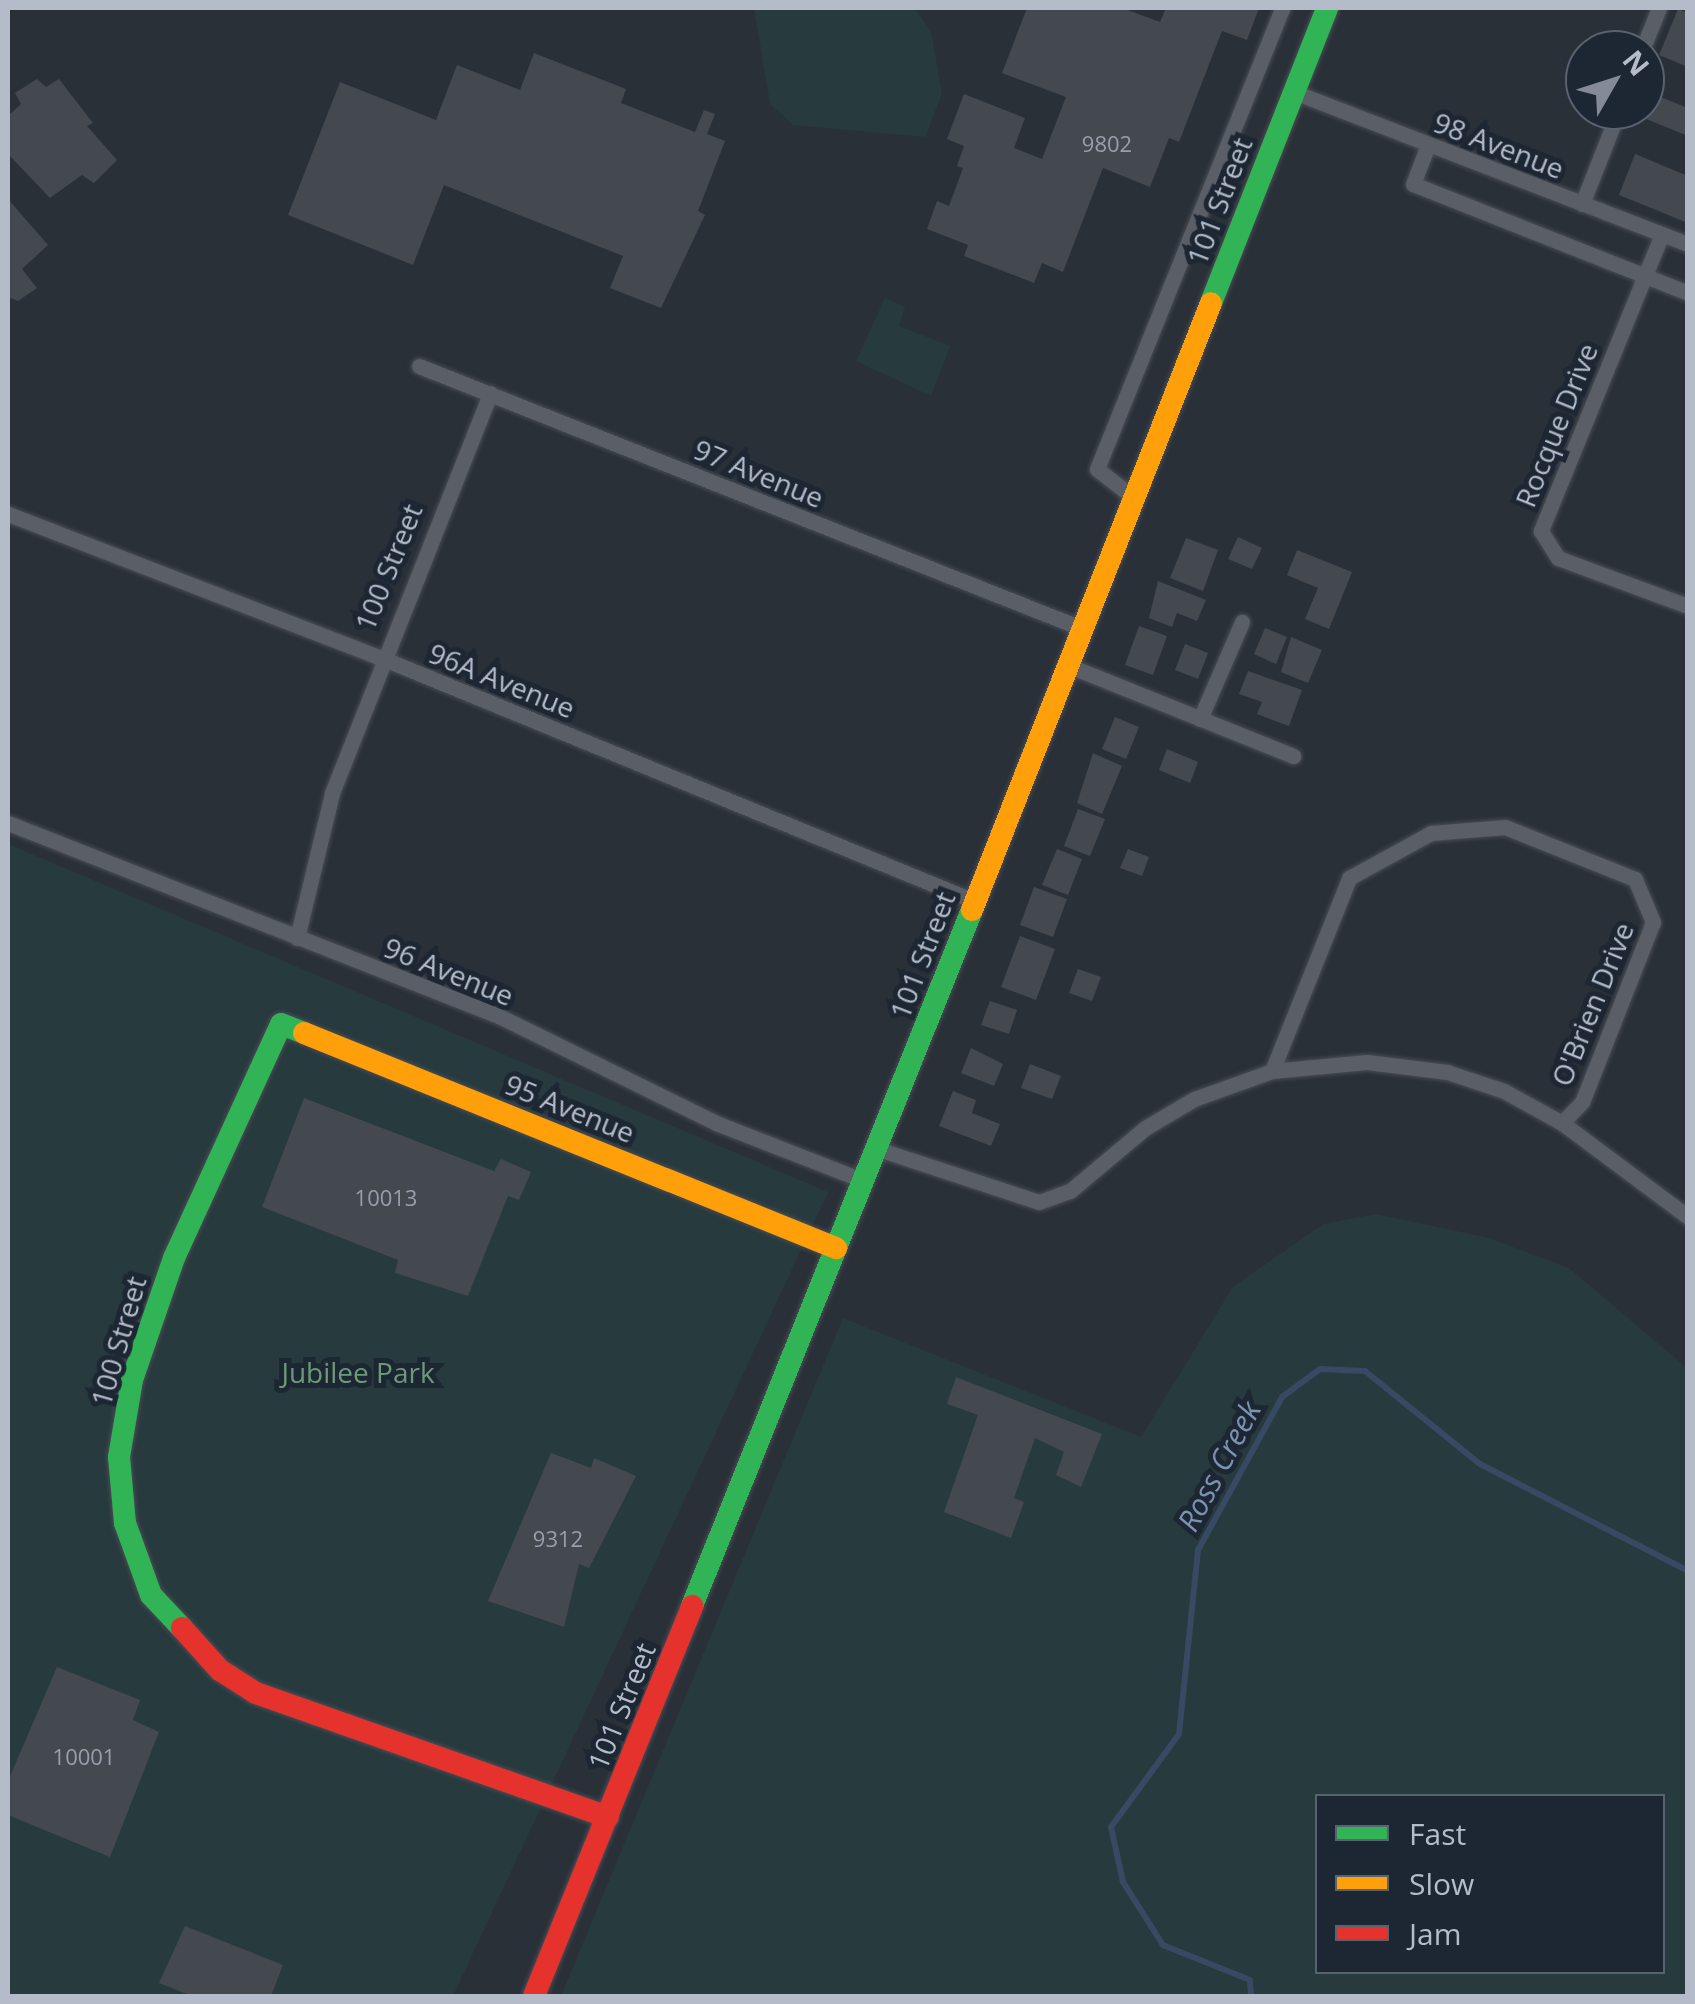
<!DOCTYPE html>
<html>
<head>
<meta charset="utf-8">
<style>
	body { margin:0 }
	#map { position:relative; width:1695px; height:2004px; overflow:hidden; background:#2a3038; font-family:"Open Sans",sans-serif }
	div>[style] { position:absolute }
	[style*='--x'] { left:calc(var(--x)*1px); top:calc(var(--y)*1px); width:calc(var(--w)*1px); rotate:calc(var(--a)*1deg) }
	.green>* { inset:0; background:#273a3e }
	.stream>* { height:6px; margin:-3px; padding:0 3px; transform-origin:3px; border-radius:3px; background:#384963 }
	.building>* { inset:0; background:#444950 }
	.roads { filter:drop-shadow(0 0 2px #484c53) drop-shadow(0 0 2px #484c53) }
	.street>* { height:15px; margin:-7.5px; padding:0 7.5px; transform-origin:7.5px; border-radius:7.5px; background:#5a5e66 }
	.fast>* { height:22px; margin:-11px; padding:0 11px; transform-origin:11px; border-radius:11px; background:#30b455 }
	.slow>* { height:22px; margin:-11px; padding:0 11px; transform-origin:11px; border-radius:11px; background:#ff9f0a }
	.jam>* { height:22px; margin:-11px; padding:0 11px; transform-origin:11px; border-radius:11px; background:#e5322d }
	span { translate:-50% -50%; white-space:nowrap; text-align:center; line-height:1.15; -webkit-text-stroke:10px #1d2633; paint-order:stroke }
	.number-label { font-size:22px; color:#989fab }
	.number-label span { -webkit-text-stroke-width:0 }
	.street-label { font-size:28px; color:#b4bcc9 }
	.park-label { font-size:28px; color:#6b9a76 }
	.water-label { font-size:30px; color:#7c92b1; font-style:italic }
	.frame { position:absolute; inset:0; border:10px solid #b4bcc9; pointer-events:none }
	.legend { position:absolute; left:1315px; top:1794px; width:350px; height:180px; box-sizing:border-box; background:#1d2633; border:2px solid #59626f; margin:0; padding:12px 18px; list-style:none; font-size:30px; color:#b4bcc9 }
	.legend li { display:flex; align-items:center; gap:20px; height:50px }
	.legend b { width:50px; border:2px solid #59626f }
	.north { position:absolute; left:1565px; top:30px; width:100px; height:100px; box-sizing:border-box; background:#1d2633; border:2px solid #59626f; border-radius:50%; rotate:51deg; font-size:28px; font-weight:700; line-height:40px; text-align:center; color:#b4bcc9 }
	.north::after { content:''; display:block; margin:auto; width:35px; height:45px; background:#848b96; clip-path:polygon(50% 0,100% 100%,50% 72%,0 100%) }
</style>
</head>
<body>
<div id="map">
	<div class="green">
		<i style="clip-path:polygon(754px 8px,914px 8px,931px 31px,942px 94px,925px 137px,793px 125px,770px 104px)"></i>
		<i style="clip-path:polygon(885px 298px,905px 307px,899px 326px,950px 346px,931px 396px,856px 361px)"></i>
		<i style="clip-path:polygon(8px 844px,828px 1192px,453px 1996px,8px 1996px)"></i>
		<i style="clip-path:polygon(evenodd,1376px 1214px,1489px 1238px,1569px 1268px,1687px 1368px,1687px 1996px,561px 1996px,843px 1318px,1141px 1437px,1233px 1287px,1323px 1224px,1376px 1214px,1318px 1796px,1662px 1796px,1662px 1972px,1318px 1972px,1318px 1796px)"></i>
	</div>
	<div class="stream">
		<i style="--x:1251;--y:1996;--w:16;--a:-94"></i>
		<i style="--x:1250;--y:1980;--w:94;--a:-158.1"></i>
		<i style="--x:1163;--y:1945;--w:75;--a:-122.4"></i>
		<i style="--x:1123;--y:1882;--w:56;--a:-102.3"></i>
		<i style="--x:1111;--y:1827;--w:115;--a:-53.8"></i>
		<i style="--x:1179;--y:1734;--w:185;--a:-84.1"></i>
		<i style="--x:1198;--y:1550;--w:175;--a:-61.2"></i>
		<i style="--x:1282;--y:1397;--w:47;--a:-36.4"></i>
		<i style="--x:1320;--y:1369;--w:45;--a:2.5"></i>
		<i style="--x:1365;--y:1371;--w:148;--a:39"></i>
		<i style="--x:1480;--y:1464;--w:234;--a:27.2"></i>
	</div>
	<div class="building">
		<i style="clip-path:polygon(1027px 8px,1122px 8px,1160px 22px,1166px 8px,1259px 8px,1247px 40px,1222px 31px,1179px 142px,1169px 138px,1150px 187px,1103px 168px,1063px 272px,1042px 263px,1034px 283px,964px 256px,968px 245px,927px 229px,937px 201px,949px 206px,963px 168px,957px 166px,964px 146px,947px 139px,964px 94px,1025px 118px,1014px 148px,1042px 159px,1066px 97px,1002px 73px)"></i>
		<i style="clip-path:polygon(1678px 9px,1688px 13px,1688px 67px,1659px 55px)"></i>
		<i style="clip-path:polygon(534px 53px,626px 89px,621px 103px,695px 132px,704px 110px,715px 114px,707px 134px,725px 141px,698px 211px,705px 215px,661px 308px,610px 288px,623px 256px,444px 185px,413px 265px,288px 215px,340px 82px,436px 120px,457px 65px,520px 90px)"></i>
		<i style="clip-path:polygon(37px 79px,46px 87px,59px 79px,93px 123px,87px 126px,117px 160px,94px 183px,82px 175px,50px 198px,8px 154px,8px 116px,21px 104px,15px 93px)"></i>
		<i style="clip-path:polygon(1648px 92px,1688px 108px,1688px 136px,1639px 116px)"></i>
		<i style="clip-path:polygon(1635px 154px,1688px 176px,1688px 223px,1619px 195px)"></i>
		<i style="clip-path:polygon(8px 199px,48px 245px,22px 269px,37px 288px,18px 301px,8px 297px)"></i>
		<i style="clip-path:polygon(1238px 537px,1262px 548px,1252px 569px,1228px 559px)"></i>
		<i style="clip-path:polygon(1186px 538px,1218px 550px,1203px 591px,1170px 578px)"></i>
		<i style="clip-path:polygon(1297px 550px,1352px 572px,1329px 629px,1305px 619px,1318px 588px,1287px 575px)"></i>
		<i style="clip-path:polygon(1158px 581px,1206px 600px,1197px 621px,1177px 613px,1172px 627px,1149px 618px)"></i>
		<i style="clip-path:polygon(1139px 626px,1167px 636px,1153px 675px,1125px 665px)"></i>
		<i style="clip-path:polygon(1265px 628px,1287px 637px,1276px 664px,1254px 654px)"></i>
		<i style="clip-path:polygon(1291px 637px,1322px 650px,1308px 683px,1281px 672px)"></i>
		<i style="clip-path:polygon(1185px 644px,1208px 653px,1198px 679px,1175px 670px)"></i>
		<i style="clip-path:polygon(1248px 671px,1302px 690px,1289px 726px,1257px 714px,1262px 702px,1239px 694px)"></i>
		<i style="clip-path:polygon(1115px 717px,1139px 727px,1126px 759px,1102px 749px)"></i>
		<i style="clip-path:polygon(1167px 749px,1198px 762px,1190px 783px,1159px 770px)"></i>
		<i style="clip-path:polygon(1093px 753px,1122px 766px,1102px 814px,1077px 803px)"></i>
		<i style="clip-path:polygon(1078px 809px,1105px 819px,1090px 856px,1064px 846px)"></i>
		<i style="clip-path:polygon(1057px 849px,1082px 859px,1068px 895px,1042px 885px)"></i>
		<i style="clip-path:polygon(1128px 849px,1149px 857px,1142px 876px,1120px 868px)"></i>
		<i style="clip-path:polygon(1034px 887px,1067px 899px,1053px 937px,1020px 925px)"></i>
		<i style="clip-path:polygon(1020px 936px,1055px 949px,1036px 1000px,1001px 987px)"></i>
		<i style="clip-path:polygon(1078px 969px,1101px 977px,1092px 1001px,1069px 993px)"></i>
		<i style="clip-path:polygon(990px 1001px,1017px 1010px,1009px 1034px,981px 1025px)"></i>
		<i style="clip-path:polygon(971px 1048px,1003px 1064px,994px 1086px,961px 1073px)"></i>
		<i style="clip-path:polygon(1030px 1064px,1061px 1076px,1052px 1099px,1021px 1088px)"></i>
		<i style="clip-path:polygon(953px 1091px,976px 1100px,972px 1113px,1000px 1124px,991px 1146px,939px 1126px)"></i>
		<i style="clip-path:polygon(304px 1098px,494px 1171px,501px 1159px,531px 1172px,519px 1200px,508px 1196px,468px 1296px,395px 1273px,398px 1260px,262px 1207px)"></i>
		<i style="clip-path:polygon(956px 1377px,1102px 1434px,1081px 1487px,1056px 1475px,1064px 1452px,1035px 1438px,1014px 1498px,1024px 1502px,1011px 1538px,944px 1512px,978px 1415px,947px 1404px)"></i>
		<i style="clip-path:polygon(551px 1453px,591px 1468px,594px 1458px,636px 1476px,589px 1568px,579px 1564px,564px 1627px,488px 1601px)"></i>
		<i style="clip-path:polygon(57px 1667px,140px 1700px,133px 1720px,159px 1732px,110px 1857px,8px 1815px,8px 1781px)"></i>
		<i style="clip-path:polygon(185px 1926px,283px 1965px,271px 1996px,192px 1996px,159px 1983px)"></i>
	</div>
	<div class="roads">
		<div class="street">
			<i style="--x:1642;--y:50;--w:45;--a:-68"></i>
			<i style="--x:1294;--y:92;--w:422;--a:21.1"></i>
			<i style="--x:1428;--y:145;--w:42;--a:111"></i>
			<i style="--x:1413;--y:184;--w:296;--a:21.6"></i>
			<i style="--x:1582;--y:204;--w:101;--a:-68.5"></i>
			<i style="--x:1662;--y:234;--w:321;--a:112.2"></i>
			<i style="--x:1541;--y:531;--w:32;--a:58"></i>
			<i style="--x:1558;--y:558;--w:139;--a:20.3"></i>
			<i style="--x:419;--y:366;--w:712;--a:21.59"></i>
			<i style="--x:1134;--y:498;--w:47;--a:-141.9"></i>
			<i style="--x:1097;--y:469;--w:497;--a:-68.1"></i>
			<i style="--x:8;--y:514;--w:403;--a:21.1"></i>
			<i style="--x:384;--y:659;--w:638;--a:22.3"></i>
			<i style="--x:1067;--y:665;--w:244;--a:21.9"></i>
			<i style="--x:1200;--y:719;--w:106;--a:-66.6"></i>
			<i style="--x:8;--y:823;--w:528;--a:21.46"></i>
			<i style="--x:499;--y:1016;--w:242;--a:26.2"></i>
			<i style="--x:716;--y:1123;--w:160;--a:21.3"></i>
			<i style="--x:297;--y:938;--w:149;--a:-76.4"></i>
			<i style="--x:332;--y:793;--w:430;--a:-68.4"></i>
			<i style="--x:1272;--y:1071;--w:208;--a:-68.2"></i>
			<i style="--x:1349;--y:878;--w:94;--a:-28.8"></i>
			<i style="--x:1431;--y:833;--w:74;--a:-4.6"></i>
			<i style="--x:1505;--y:827;--w:140;--a:21.8"></i>
			<i style="--x:1635;--y:879;--w:47;--a:67.3"></i>
			<i style="--x:1653;--y:922;--w:193;--a:111.5"></i>
			<i style="--x:1582;--y:1102;--w:29;--a:134"></i>
			<i style="--x:878;--y:1149;--w:169;--a:18.2"></i>
			<i style="--x:1039;--y:1202;--w:33;--a:-20"></i>
			<i style="--x:1070;--y:1191;--w:98;--a:-40"></i>
			<i style="--x:1145;--y:1128;--w:57;--a:-30.6"></i>
			<i style="--x:1194;--y:1099;--w:83;--a:-19.7"></i>
			<i style="--x:1272;--y:1071;--w:95;--a:-5.4"></i>
			<i style="--x:1367;--y:1062;--w:81;--a:7.1"></i>
			<i style="--x:1447;--y:1072;--w:60;--a:18.4"></i>
			<i style="--x:1504;--y:1091;--w:66;--a:28.9"></i>
			<i style="--x:1562;--y:1123;--w:157;--a:36.7"></i>
		</div>
		<div class="fast">
			<i style="--x:1211;--y:303;--w:317;--a:-68.5"></i>
			<i style="--x:692;--y:1606;--w:750;--a:-68.09"></i>
			<i style="--x:182;--y:1628;--w:45;--a:-133.2"></i>
			<i style="--x:151;--y:1595;--w:77;--a:-109.9"></i>
			<i style="--x:125;--y:1523;--w:66;--a:-95.2"></i>
			<i style="--x:119;--y:1457;--w:78;--a:-80.4"></i>
			<i style="--x:132;--y:1380;--w:129;--a:-71"></i>
			<i style="--x:174;--y:1258;--w:257;--a:-65.4"></i>
			<i style="--x:281;--y:1024;--w:25;--a:21"></i>
		</div>
		<div class="slow">
			<i style="--x:972;--y:910;--w:652;--a:-68.51"></i>
			<i style="--x:304;--y:1033;--w:574;--a:22.01"></i>
		</div>
		<div class="jam">
			<i style="--x:182;--y:1628;--w:57;--a:47.9"></i>
			<i style="--x:220;--y:1670;--w:43;--a:32.6"></i>
			<i style="--x:256;--y:1693;--w:373;--a:19.4"></i>
			<i style="--x:534;--y:1996;--w:421;--a:-67.9"></i>
		</div>
	</div>
	<div class="number-label">
		<span style="left:1107px;top:144px">9802</span>
		<span style="left:386px;top:1198px">10013</span>
		<span style="left:558px;top:1539px">9312</span>
		<span style="left:84px;top:1757px">10001</span>
	</div>
	<div class="street-label">
		<span style="left:1499px;top:145px;rotate:21deg">98 Avenue</span>
		<span style="left:1219px;top:201px;rotate:-69deg">101 Street</span>
		<span style="left:1556px;top:425px;rotate:-68deg">Rocque Drive</span>
		<span style="left:759px;top:473px;rotate:22deg">97 Avenue</span>
		<span style="left:388px;top:567px;rotate:-68deg">100 Street</span>
		<span style="left:502px;top:680px;rotate:22deg">96A Avenue</span>
		<span style="left:922px;top:955px;rotate:-69deg">101 Street</span>
		<span style="left:449px;top:971px;rotate:22deg">96 Avenue</span>
		<span style="left:1592px;top:1004px;rotate:-68deg">O'Brien Drive</span>
		<span style="left:570px;top:1108px;rotate:22deg">95 Avenue</span>
		<span style="left:118px;top:1341px;rotate:-74deg">100 Street</span>
		<span style="left:621px;top:1706px;rotate:-68deg">101 Street</span>
	</div>
	<div class="park-label">
		<span style="left:358px;top:1372px">Jubilee Park</span>
	</div>
	<div class="water-label">
		<span style="left:1219px;top:1466px;rotate:-62deg">Ross Creek</span>
	</div>
	<div class="frame"></div>
	<ul class="legend">
	<li><b style="height:12px;background:#30b455"></b>Fast</li>
	<li><b style="height:12px;background:#ff9f0a"></b>Slow</li>
	<li><b style="height:12px;background:#e5322d"></b>Jam</li>
	</ul>
	<div class="north">N</div>
</div>
</body>
</html>
